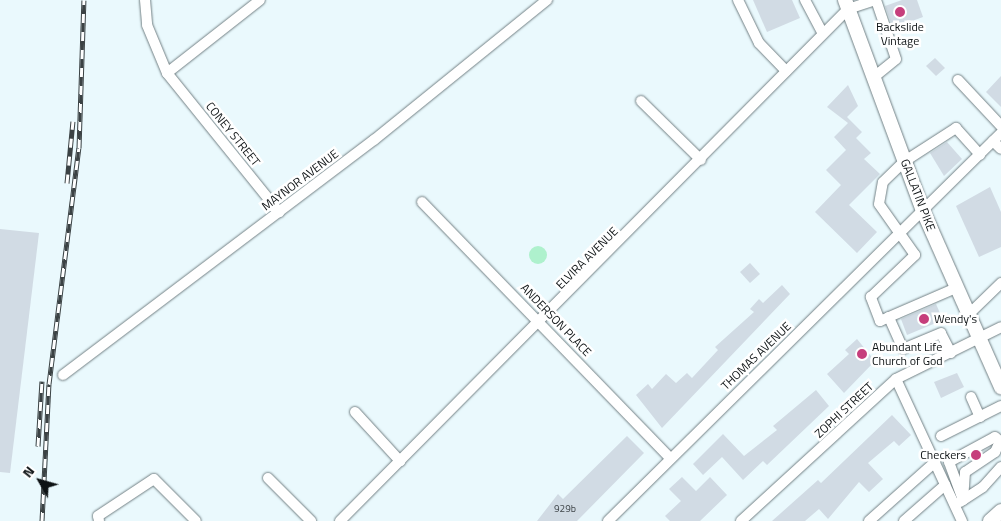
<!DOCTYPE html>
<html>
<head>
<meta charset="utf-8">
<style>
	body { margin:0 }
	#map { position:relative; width:1001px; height:521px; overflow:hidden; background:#eaf9fd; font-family:"Titillium Web",sans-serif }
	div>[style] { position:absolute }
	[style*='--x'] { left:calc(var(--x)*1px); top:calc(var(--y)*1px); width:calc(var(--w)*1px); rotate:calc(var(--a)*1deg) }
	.green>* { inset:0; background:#aef1cd }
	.round { border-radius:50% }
	.building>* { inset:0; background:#d1dbe4 }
	.roads { filter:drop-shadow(0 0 1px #738185) drop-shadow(0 0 1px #738185) }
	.minor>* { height:10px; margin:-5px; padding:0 5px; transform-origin:5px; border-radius:5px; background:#fff }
	.major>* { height:14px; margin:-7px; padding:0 7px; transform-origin:7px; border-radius:7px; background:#fff }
	.rail>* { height:5px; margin-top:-2.5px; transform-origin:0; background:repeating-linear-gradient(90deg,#fff 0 9px,#3b4244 0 18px); box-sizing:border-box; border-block:1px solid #3b4244 }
	.dots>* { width:14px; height:14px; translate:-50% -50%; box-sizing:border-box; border:2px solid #fff; border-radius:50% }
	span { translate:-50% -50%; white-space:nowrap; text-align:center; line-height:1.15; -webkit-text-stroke:5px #fff; paint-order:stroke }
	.number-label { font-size:10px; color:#3f4549 }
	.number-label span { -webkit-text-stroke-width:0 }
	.poi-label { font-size:12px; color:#0e1315 }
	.left { translate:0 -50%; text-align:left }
	.right { translate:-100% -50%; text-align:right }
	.street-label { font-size:12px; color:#0e1315 }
	.north { position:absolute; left:15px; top:456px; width:50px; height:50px; -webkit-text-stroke:4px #fff; paint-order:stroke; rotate:308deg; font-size:14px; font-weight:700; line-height:20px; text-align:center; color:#0e1315 }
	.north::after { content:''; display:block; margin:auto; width:18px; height:22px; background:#0e1315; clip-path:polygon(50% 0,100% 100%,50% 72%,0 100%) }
</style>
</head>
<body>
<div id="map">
	<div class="green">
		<i class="round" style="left:529px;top:246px;width:18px;height:18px"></i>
	</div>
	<div class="building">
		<i style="clip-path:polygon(753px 0,792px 0,800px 18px,767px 32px)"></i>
		<i style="clip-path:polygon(902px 0,917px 0,923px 17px,893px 28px,885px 6px)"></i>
		<i style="clip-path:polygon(935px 58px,945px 68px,936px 76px,926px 66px)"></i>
		<i style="clip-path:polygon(1001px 76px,1001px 107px,986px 92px)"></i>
		<i style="clip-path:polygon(848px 85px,858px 106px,847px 117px,862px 132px,856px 138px,871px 153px,864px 159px,880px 174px,849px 205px,877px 232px,857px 253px,815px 212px,841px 185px,826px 170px,846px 150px,834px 137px,848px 123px,827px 107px)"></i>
		<i style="clip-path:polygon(947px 142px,962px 159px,944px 176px,930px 153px)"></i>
		<i style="clip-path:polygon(990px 187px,1001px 212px,1001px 247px,979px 257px,956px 206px)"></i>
		<i style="clip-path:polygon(0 229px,39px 233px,10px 473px,0 472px)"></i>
		<i style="clip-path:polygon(750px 263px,760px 274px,750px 283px,740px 272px)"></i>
		<i style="clip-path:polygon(782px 285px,790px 294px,662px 428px,636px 395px,648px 384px,652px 389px,666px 374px,676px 383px,687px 373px,692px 378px,718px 350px,715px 347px,754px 312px,750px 309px,759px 299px,763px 303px)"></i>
		<i style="clip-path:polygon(936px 304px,943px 320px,907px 335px,901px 319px)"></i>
		<i style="clip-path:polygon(857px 339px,875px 361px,844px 393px,827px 374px,849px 354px,845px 350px)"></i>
		<i style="clip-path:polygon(957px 373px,964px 387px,941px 398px,934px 382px)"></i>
		<i style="clip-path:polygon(816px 390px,829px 406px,767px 465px,763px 461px,743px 480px,722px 457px,703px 475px,693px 464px,723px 434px,744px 456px,777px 430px,773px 426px)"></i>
		<i style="clip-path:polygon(892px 415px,911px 435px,899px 446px,894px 441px,868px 463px,883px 479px,869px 492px,859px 482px,828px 519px,819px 509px,805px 521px,772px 521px,818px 480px,821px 483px)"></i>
		<i style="clip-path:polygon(627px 436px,644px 453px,577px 521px,537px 521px,558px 494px,563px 499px)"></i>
		<i style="clip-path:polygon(682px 477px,696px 491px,710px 477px,727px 495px,700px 521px,670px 521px,665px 516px,681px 501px,669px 489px)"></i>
	</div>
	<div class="roads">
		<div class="minor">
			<i style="--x:145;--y:0;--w:25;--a:85"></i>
			<i style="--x:147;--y:25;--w:52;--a:67.4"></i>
			<i style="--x:167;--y:73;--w:179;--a:51.1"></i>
			<i style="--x:738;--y:0;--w:48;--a:64"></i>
			<i style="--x:759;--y:43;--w:39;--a:46"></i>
			<i style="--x:805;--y:0;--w:38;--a:62"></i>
			<i style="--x:167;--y:73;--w:118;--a:-38.1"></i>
			<i style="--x:874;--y:77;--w:28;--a:-39"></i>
			<i style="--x:896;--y:59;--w:62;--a:-108.7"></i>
			<i style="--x:958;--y:80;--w:63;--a:46.9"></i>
			<i style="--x:641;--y:101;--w:84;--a:44.5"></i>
			<i style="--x:993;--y:141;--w:11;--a:45"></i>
			<i style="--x:422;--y:202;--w:356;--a:45.9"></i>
			<i style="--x:968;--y:315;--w:46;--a:-44.1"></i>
			<i style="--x:889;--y:317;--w:10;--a:156"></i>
			<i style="--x:880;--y:321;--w:26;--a:-111"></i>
			<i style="--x:871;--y:297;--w:61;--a:-43.7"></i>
			<i style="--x:915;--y:255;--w:62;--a:-125.2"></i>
			<i style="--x:879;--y:204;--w:22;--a:-80"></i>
			<i style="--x:883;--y:182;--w:30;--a:-44"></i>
			<i style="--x:905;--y:161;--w:61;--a:-32.9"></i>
			<i style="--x:956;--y:128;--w:36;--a:48"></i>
			<i style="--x:951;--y:353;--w:22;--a:-117"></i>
			<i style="--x:941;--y:333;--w:41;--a:157.2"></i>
			<i style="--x:903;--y:349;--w:35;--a:-114"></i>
			<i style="--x:889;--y:317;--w:73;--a:-23.4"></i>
			<i style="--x:63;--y:375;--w:390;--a:-37.1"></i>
			<i style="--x:374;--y:140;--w:223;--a:-39"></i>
			<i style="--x:896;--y:379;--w:157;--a:65.1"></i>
			<i style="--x:971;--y:397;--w:22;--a:66"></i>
			<i style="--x:355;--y:412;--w:67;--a:47.4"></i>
			<i style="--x:941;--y:436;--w:67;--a:-26.6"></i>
			<i style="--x:995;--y:437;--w:6;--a:39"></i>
			<i style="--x:1000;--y:441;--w:12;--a:114"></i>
			<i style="--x:995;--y:452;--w:36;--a:146"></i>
			<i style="--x:965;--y:472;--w:28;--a:94"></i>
			<i style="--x:963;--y:500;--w:40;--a:-110.2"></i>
			<i style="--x:949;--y:462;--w:52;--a:-28.5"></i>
			<i style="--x:268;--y:478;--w:61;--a:45"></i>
			<i style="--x:960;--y:502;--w:27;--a:-33"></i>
			<i style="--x:983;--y:487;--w:27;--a:-48"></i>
			<i style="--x:99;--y:521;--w:5;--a:-101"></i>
			<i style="--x:98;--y:516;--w:67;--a:-33.5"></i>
			<i style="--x:154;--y:479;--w:59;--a:45"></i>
			<i style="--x:340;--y:521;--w:721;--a:-45.22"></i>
			<i style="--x:848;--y:9;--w:28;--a:-18"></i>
			<i style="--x:608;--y:521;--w:552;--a:-44.63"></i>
			<i style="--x:741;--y:521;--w:210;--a:-42.5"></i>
			<i style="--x:896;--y:379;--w:117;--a:-26.3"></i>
			<i style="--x:869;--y:521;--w:89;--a:-41.8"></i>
			<i style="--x:904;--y:521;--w:55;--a:-41.3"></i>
		</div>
		<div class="major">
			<i style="--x:845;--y:0;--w:225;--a:69.7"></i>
			<i style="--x:923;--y:211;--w:193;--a:66.1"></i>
			<i style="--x:990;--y:521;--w:15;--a:-42"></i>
		</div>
	</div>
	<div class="rail">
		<i style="--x:67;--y:183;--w:62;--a:-84.5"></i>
		<i style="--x:38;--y:446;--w:65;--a:-86.5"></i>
		<i style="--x:42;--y:521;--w:137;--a:-87.1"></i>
		<i style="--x:49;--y:384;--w:238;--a:-82.8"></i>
		<i style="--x:79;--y:148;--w:148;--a:-88.1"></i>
	</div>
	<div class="dots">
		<i style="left:900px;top:12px;background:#c63e7c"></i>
		<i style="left:924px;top:319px;background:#c63e7c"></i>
		<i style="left:862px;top:354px;background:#c63e7c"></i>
		<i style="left:976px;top:455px;background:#c63e7c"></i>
	</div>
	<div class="number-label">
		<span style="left:565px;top:509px">929b</span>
	</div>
	<div class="poi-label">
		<span style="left:900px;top:34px">Backslide<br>Vintage</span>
		<span class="left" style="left:934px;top:319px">Wendy's</span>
		<span class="left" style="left:872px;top:354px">Abundant Life<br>Church of God</span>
		<span class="right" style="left:966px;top:455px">Checkers</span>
	</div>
	<div class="street-label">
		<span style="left:233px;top:134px;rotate:51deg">CONEY STREET</span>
		<span style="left:300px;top:180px;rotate:-37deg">MAYNOR AVENUE</span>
		<span style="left:918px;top:195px;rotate:69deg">GALLATIN PIKE</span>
		<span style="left:587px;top:258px;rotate:-45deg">ELVIRA AVENUE</span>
		<span style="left:556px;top:320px;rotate:46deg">ANDERSON PLACE</span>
		<span style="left:756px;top:356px;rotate:-44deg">THOMAS AVENUE</span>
		<span style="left:844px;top:410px;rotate:-43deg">ZOPHI STREET</span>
	</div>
	<div class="north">N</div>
</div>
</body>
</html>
